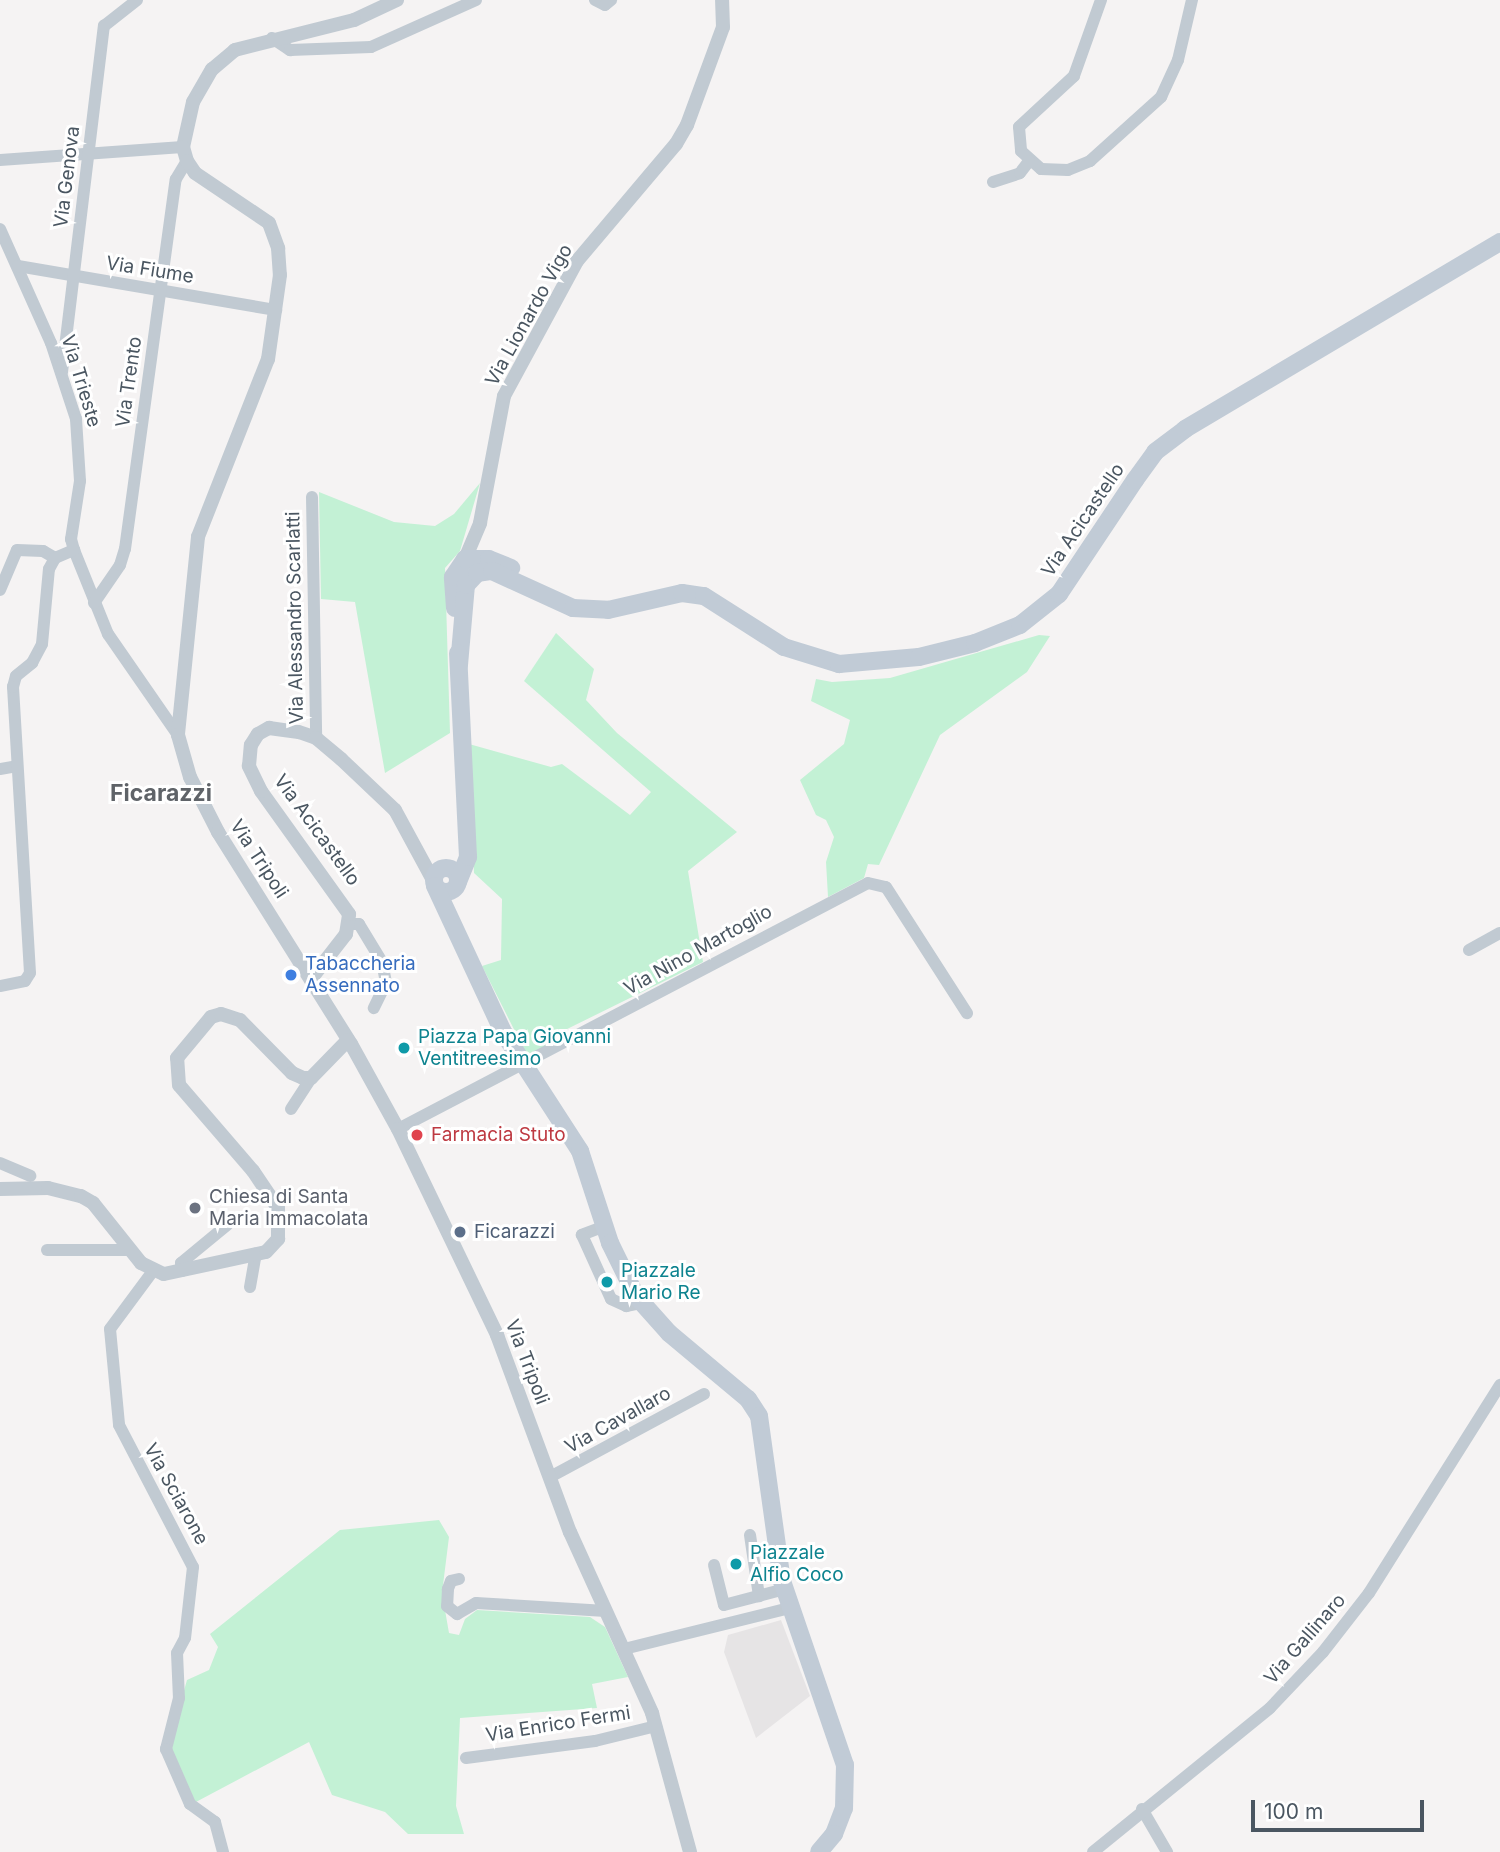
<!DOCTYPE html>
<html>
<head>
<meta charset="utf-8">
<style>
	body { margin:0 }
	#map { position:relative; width:1500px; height:1852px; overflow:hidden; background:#f5f3f3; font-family:Inter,sans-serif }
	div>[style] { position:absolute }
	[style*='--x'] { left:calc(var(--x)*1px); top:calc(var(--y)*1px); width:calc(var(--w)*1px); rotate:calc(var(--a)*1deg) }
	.education>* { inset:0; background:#e6e4e5 }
	.green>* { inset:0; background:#c3f1d5 }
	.minor>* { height:12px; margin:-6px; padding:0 6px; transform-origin:6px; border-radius:6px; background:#c1cad2 }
	.tertiary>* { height:14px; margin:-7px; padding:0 7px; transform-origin:7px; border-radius:7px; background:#c1cad2 }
	.secondary>* { height:18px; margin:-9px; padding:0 9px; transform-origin:9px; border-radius:9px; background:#c1cbd6 }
	.secondary>.ring { margin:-9px; padding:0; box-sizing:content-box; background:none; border:18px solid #c1cbd6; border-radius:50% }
	.dots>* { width:19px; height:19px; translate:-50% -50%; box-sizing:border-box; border:4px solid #fff; border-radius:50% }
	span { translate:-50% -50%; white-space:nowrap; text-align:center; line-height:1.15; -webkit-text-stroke:6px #fff; paint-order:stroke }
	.street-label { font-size:19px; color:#4a5661 }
	.shop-label { font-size:19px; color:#366cbe }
	.left { translate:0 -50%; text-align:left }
	.culture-label { font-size:19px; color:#0d838f }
	.health-label { font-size:19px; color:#be3a42 }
	.worship-label { font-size:19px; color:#5b616d }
	.service-label { font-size:19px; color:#4e5e75 }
	.quarter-label { font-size:23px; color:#5f6368; font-weight:700 }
	.scale { position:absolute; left:1251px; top:1800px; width:173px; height:32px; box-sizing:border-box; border:4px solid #4a5661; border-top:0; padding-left:9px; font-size:21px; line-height:24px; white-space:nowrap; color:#4a5661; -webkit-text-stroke:5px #fff; paint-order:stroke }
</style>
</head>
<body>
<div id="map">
	<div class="education">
		<i style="clip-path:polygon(781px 1620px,810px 1696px,756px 1738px,724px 1652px,728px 1635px)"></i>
	</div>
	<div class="green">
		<i style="clip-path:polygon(480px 483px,460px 551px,445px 568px,450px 733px,385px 773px,355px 602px,321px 599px,319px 492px,394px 522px,435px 526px,454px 514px)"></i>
		<i style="clip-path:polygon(556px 633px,594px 669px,586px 700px,617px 733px,737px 832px,688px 871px,703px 962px,559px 1033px,562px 1040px,527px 1055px,482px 966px,501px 960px,502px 899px,474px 873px,469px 744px,551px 767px,562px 764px,630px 815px,651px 792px,524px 681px)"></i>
		<i style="clip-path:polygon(1039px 635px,1050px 636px,1027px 672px,940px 735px,879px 865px,868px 864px,864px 878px,828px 897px,826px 862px,834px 837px,826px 820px,816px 815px,800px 780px,844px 744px,850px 720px,811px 701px,816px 679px,832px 682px,890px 678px)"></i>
		<i style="clip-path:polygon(439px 1520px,449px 1537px,442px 1593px,449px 1633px,459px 1635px,465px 1619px,477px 1610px,590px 1617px,605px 1627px,628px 1677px,592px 1684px,597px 1708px,460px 1718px,456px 1806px,464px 1834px,408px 1834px,385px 1812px,332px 1795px,309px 1742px,194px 1803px,169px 1743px,187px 1680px,209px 1670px,218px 1647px,210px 1634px,340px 1530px)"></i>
	</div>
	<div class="minor">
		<i style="--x:595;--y:0;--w:11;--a:27"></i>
		<i style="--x:605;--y:5;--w:8;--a:-40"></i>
		<i style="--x:1101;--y:0;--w:81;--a:109.6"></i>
		<i style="--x:1074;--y:76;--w:75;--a:137.2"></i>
		<i style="--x:1019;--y:127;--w:24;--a:85"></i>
		<i style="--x:1021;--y:151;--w:27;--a:42"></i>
		<i style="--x:1041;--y:169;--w:27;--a:2"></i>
		<i style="--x:1068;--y:170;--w:24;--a:-22"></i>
		<i style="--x:1090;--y:161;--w:96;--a:-42"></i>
		<i style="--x:1161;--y:97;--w:41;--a:-65.3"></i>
		<i style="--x:1178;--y:60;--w:62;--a:-76.9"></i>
		<i style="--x:272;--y:38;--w:22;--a:34"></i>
		<i style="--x:290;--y:50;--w:81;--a:-2.1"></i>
		<i style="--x:371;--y:47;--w:115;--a:-24.1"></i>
		<i style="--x:0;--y:160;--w:183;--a:-4.1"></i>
		<i style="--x:993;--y:182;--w:28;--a:-18"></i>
		<i style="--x:1020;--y:173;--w:15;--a:-53"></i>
		<i style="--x:0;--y:229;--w:125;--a:65.9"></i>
		<i style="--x:51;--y:343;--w:80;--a:71.8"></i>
		<i style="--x:76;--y:419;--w:62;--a:86.3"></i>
		<i style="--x:80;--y:481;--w:59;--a:98.8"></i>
		<i style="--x:71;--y:539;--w:11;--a:75"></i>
		<i style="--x:74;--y:550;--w:91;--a:68"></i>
		<i style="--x:108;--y:634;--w:123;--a:55.3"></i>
		<i style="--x:18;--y:266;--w:262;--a:9.7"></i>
		<i style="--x:62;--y:372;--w:349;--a:-83.1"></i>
		<i style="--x:104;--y:26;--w:42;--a:-38.2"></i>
		<i style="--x:312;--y:497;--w:241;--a:89"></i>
		<i style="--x:0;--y:590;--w:43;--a:-67"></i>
		<i style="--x:17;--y:550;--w:26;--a:2"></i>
		<i style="--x:43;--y:551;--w:14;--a:30"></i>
		<i style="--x:94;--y:603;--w:46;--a:-55.6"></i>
		<i style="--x:120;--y:565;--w:17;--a:-73"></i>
		<i style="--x:125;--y:549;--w:373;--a:-82.2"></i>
		<i style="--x:176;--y:179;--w:21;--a:-59"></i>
		<i style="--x:0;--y:769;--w:17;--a:-10"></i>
		<i style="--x:349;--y:924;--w:10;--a:0"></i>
		<i style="--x:359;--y:924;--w:44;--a:58.8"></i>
		<i style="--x:382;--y:962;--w:21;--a:79"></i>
		<i style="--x:386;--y:983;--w:28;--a:116"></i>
		<i style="--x:1469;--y:950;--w:35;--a:-29"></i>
		<i style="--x:0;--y:986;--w:25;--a:-11"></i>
		<i style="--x:25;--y:981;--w:9;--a:-58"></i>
		<i style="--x:30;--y:973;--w:287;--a:-93.4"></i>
		<i style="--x:13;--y:687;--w:11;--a:-75"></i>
		<i style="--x:16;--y:676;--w:21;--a:-39"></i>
		<i style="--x:32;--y:663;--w:21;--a:-62"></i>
		<i style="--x:42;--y:644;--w:75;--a:-84.7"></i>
		<i style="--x:49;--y:569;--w:13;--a:-61"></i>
		<i style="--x:55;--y:558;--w:21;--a:-23"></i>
		<i style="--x:291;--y:1109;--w:37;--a:-57"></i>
		<i style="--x:398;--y:1129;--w:530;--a:-27.63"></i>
		<i style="--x:868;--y:883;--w:18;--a:13"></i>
		<i style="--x:886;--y:887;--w:150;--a:57.3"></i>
		<i style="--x:0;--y:1163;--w:33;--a:23"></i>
		<i style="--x:605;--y:1226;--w:25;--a:159"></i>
		<i style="--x:582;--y:1235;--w:70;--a:65.6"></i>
		<i style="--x:611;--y:1299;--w:17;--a:25"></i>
		<i style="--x:626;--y:1306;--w:16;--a:-11"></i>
		<i style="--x:47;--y:1250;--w:82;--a:0"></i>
		<i style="--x:153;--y:1271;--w:72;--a:126.6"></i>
		<i style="--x:110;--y:1329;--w:96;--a:84.6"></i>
		<i style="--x:119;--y:1425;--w:160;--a:62.5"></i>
		<i style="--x:193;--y:1567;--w:71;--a:96.4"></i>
		<i style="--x:185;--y:1638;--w:17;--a:118"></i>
		<i style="--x:177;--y:1653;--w:45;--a:87.5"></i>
		<i style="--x:179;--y:1698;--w:53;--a:104.3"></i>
		<i style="--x:166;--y:1749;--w:60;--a:66.4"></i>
		<i style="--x:190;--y:1804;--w:31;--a:36"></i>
		<i style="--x:215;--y:1822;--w:31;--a:75"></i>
		<i style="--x:182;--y:1271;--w:8;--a:-97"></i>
		<i style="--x:181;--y:1263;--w:60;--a:-39.6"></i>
		<i style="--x:250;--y:1287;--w:34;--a:-80"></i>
		<i style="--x:550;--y:1477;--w:175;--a:-28.3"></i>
		<i style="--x:750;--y:1535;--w:62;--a:81.6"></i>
		<i style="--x:714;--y:1565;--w:41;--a:76"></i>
		<i style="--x:724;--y:1605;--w:63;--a:-14.7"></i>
		<i style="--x:459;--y:1579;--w:8;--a:166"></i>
		<i style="--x:451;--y:1581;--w:9;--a:111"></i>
		<i style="--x:448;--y:1589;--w:17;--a:93"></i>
		<i style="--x:447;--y:1606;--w:13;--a:39"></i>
		<i style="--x:457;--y:1614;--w:22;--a:-30"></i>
		<i style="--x:476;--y:1603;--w:130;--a:3.5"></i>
		<i style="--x:624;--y:1649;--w:171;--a:-13.9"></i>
		<i style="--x:466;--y:1758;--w:130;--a:-7.5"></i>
		<i style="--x:595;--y:1741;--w:63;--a:-13.8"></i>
		<i style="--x:1142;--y:1809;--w:50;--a:59.8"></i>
		<i style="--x:1093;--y:1852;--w:228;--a:-39.1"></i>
		<i style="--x:1270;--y:1708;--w:77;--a:-46.6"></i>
		<i style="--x:1323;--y:1652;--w:75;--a:-52.1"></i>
		<i style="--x:1369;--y:1593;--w:246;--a:-57.8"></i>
	</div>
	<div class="tertiary">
		<i style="--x:397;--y:0;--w:47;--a:155.1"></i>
		<i style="--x:354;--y:20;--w:123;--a:165.9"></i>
		<i style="--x:235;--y:50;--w:30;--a:140"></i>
		<i style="--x:212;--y:69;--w:38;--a:120"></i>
		<i style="--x:193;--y:102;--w:46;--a:102.5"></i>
		<i style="--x:183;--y:147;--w:15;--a:74"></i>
		<i style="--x:187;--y:161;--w:14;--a:56"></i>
		<i style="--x:195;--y:173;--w:89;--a:34"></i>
		<i style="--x:269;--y:223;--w:27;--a:70"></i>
		<i style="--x:278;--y:248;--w:27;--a:86"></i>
		<i style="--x:280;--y:275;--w:85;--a:98.1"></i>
		<i style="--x:268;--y:359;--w:191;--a:111.5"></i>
		<i style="--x:198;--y:537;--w:199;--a:95.8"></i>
		<i style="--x:178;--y:735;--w:44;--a:74.1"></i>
		<i style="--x:190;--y:777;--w:62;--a:63"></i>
		<i style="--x:218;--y:832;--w:250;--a:57.9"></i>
		<i style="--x:351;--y:1044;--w:97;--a:61.1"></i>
		<i style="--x:398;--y:1129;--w:229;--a:64.3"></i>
		<i style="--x:497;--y:1335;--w:210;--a:69.7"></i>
		<i style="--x:570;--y:1532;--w:199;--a:65.6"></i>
		<i style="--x:652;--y:1713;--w:144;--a:74.7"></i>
		<i style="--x:465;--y:559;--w:39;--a:-67"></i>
		<i style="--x:480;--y:523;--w:129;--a:-79.3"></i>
		<i style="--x:504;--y:396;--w:153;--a:-61.6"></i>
		<i style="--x:577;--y:261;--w:153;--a:-49.8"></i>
		<i style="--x:676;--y:144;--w:22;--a:-60"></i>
		<i style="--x:687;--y:125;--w:104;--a:-69.8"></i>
		<i style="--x:723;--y:27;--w:27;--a:-92"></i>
		<i style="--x:311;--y:979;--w:57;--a:-52.1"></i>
		<i style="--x:346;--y:934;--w:20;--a:-81"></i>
		<i style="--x:349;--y:914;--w:151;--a:-125.6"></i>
		<i style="--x:261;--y:791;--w:28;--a:-116"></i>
		<i style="--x:249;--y:766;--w:21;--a:-85"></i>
		<i style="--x:251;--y:745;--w:13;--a:-58"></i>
		<i style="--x:258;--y:734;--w:13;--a:-29"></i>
		<i style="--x:269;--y:728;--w:30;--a:8"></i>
		<i style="--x:299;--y:732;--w:18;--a:19"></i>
		<i style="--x:316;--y:738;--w:33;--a:40"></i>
		<i style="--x:341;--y:759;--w:74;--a:43.4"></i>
		<i style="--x:395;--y:810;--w:80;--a:61.5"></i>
		<i style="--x:0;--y:1189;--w:48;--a:-1.2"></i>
		<i style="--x:48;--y:1188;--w:34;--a:14"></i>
		<i style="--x:81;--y:1196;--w:14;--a:30"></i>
		<i style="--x:93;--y:1203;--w:77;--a:51.3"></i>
		<i style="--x:141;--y:1263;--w:25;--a:26"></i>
		<i style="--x:164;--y:1274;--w:104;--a:-12.2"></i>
		<i style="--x:266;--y:1252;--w:18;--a:-47"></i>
		<i style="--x:278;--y:1239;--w:31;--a:-90"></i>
		<i style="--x:278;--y:1208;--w:45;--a:-124"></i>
		<i style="--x:253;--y:1171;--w:113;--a:-130.7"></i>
		<i style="--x:179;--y:1085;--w:27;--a:-94"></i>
		<i style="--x:177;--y:1058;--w:53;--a:-50.3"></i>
		<i style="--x:211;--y:1017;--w:10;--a:-17"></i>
		<i style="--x:221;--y:1014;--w:20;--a:18"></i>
		<i style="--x:240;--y:1020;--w:74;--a:45.5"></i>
		<i style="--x:292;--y:1073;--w:12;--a:24"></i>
		<i style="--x:303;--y:1078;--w:8;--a:0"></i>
		<i style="--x:311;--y:1078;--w:53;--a:-45.8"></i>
	</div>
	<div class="secondary">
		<i style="--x:455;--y:608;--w:31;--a:-94"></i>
		<i style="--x:453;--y:577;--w:22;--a:-56"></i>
		<i style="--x:465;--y:559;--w:24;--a:0"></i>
		<i style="--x:489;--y:559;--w:24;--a:22"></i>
		<i style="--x:459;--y:665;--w:80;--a:-85"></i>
		<i style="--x:466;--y:585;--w:16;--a:-47"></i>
		<i style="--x:477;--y:573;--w:15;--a:-8"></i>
		<i style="--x:492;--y:571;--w:89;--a:24.6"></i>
		<i style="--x:573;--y:608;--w:35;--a:3"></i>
		<i style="--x:608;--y:610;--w:76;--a:-12.9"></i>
		<i style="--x:682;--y:593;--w:22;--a:8"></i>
		<i style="--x:704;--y:596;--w:95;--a:32.5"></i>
		<i style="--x:784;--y:647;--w:58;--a:17.2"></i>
		<i style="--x:839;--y:664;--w:80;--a:-5"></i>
		<i style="--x:919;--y:657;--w:58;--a:-14"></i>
		<i style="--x:975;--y:643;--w:48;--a:-21.8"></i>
		<i style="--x:1020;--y:625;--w:50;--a:-38.5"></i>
		<i style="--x:1059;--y:594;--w:137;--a:-56.3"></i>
		<i style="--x:1135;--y:480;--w:34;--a:-54"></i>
		<i style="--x:1155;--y:452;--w:38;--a:-37"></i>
		<i style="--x:1185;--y:429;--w:366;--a:-30.7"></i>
		<i class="ring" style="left:434px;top:868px;width:6px;height:6px"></i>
		<i style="--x:458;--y:882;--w:27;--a:-68"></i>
		<i style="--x:468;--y:857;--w:204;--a:-92.8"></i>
		<i style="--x:435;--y:886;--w:161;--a:65"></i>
		<i style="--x:503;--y:1032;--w:142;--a:57.1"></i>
		<i style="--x:580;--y:1151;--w:97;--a:71.9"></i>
		<i style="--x:610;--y:1243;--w:59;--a:63.9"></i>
		<i style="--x:636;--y:1296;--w:50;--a:48.3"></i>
		<i style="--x:669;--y:1333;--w:103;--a:39.9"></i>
		<i style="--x:748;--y:1399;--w:20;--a:57"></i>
		<i style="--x:759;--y:1416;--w:167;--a:82.1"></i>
		<i style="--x:782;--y:1581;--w:194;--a:71.1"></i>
		<i style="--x:845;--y:1765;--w:43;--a:91.3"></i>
		<i style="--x:844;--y:1808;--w:28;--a:111"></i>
		<i style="--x:834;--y:1834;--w:23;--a:130"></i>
	</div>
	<div class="dots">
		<i style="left:291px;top:975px;background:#3f7fe0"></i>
		<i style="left:404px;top:1048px;background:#0f9aa8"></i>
		<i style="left:417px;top:1135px;background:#e0444e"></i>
		<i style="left:195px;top:1208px;background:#6b7280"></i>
		<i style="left:460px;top:1232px;background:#5c6f8a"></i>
		<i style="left:607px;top:1282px;background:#0f9aa8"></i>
		<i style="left:736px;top:1564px;background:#0f9aa8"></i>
	</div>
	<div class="street-label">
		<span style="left:67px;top:177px;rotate:-83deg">Via Genova</span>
		<span style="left:150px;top:270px;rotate:9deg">Via Fiume</span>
		<span style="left:529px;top:315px;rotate:-61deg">Via Lionardo Vigo</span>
		<span style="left:81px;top:381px;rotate:73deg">Via Trieste</span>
		<span style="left:129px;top:382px;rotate:-82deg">Via Trento</span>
		<span style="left:1083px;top:520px;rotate:-56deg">Via Acicastello</span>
		<span style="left:295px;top:618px;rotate:-91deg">Via Alessandro Scarlatti</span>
		<span style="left:317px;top:830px;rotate:54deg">Via Acicastello</span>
		<span style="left:259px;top:859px;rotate:57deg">Via Tripoli</span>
		<span style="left:698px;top:950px;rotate:-29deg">Via Nino Martoglio</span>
		<span style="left:527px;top:1362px;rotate:69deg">Via Tripoli</span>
		<span style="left:618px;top:1420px;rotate:-29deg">Via Cavallaro</span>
		<span style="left:176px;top:1494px;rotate:61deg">Via Sciarone</span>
		<span style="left:1305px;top:1639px;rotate:-49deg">Via Gallinaro</span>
		<span style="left:558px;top:1724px;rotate:-9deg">Via Enrico Fermi</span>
	</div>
	<div class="shop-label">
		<span class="left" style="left:305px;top:975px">Tabaccheria<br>Assennato</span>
	</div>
	<div class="culture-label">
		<span class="left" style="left:418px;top:1048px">Piazza Papa Giovanni<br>Ventitreesimo</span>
		<span class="left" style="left:621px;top:1282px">Piazzale<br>Mario Re</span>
		<span class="left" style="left:750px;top:1564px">Piazzale<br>Alfio Coco</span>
	</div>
	<div class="health-label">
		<span class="left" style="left:431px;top:1135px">Farmacia Stuto</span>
	</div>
	<div class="worship-label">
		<span class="left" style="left:209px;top:1208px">Chiesa di Santa<br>Maria Immacolata</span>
	</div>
	<div class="service-label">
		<span class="left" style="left:474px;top:1232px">Ficarazzi</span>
	</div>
	<div class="quarter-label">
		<span style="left:161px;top:793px">Ficarazzi</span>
	</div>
	<div class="scale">100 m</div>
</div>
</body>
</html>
